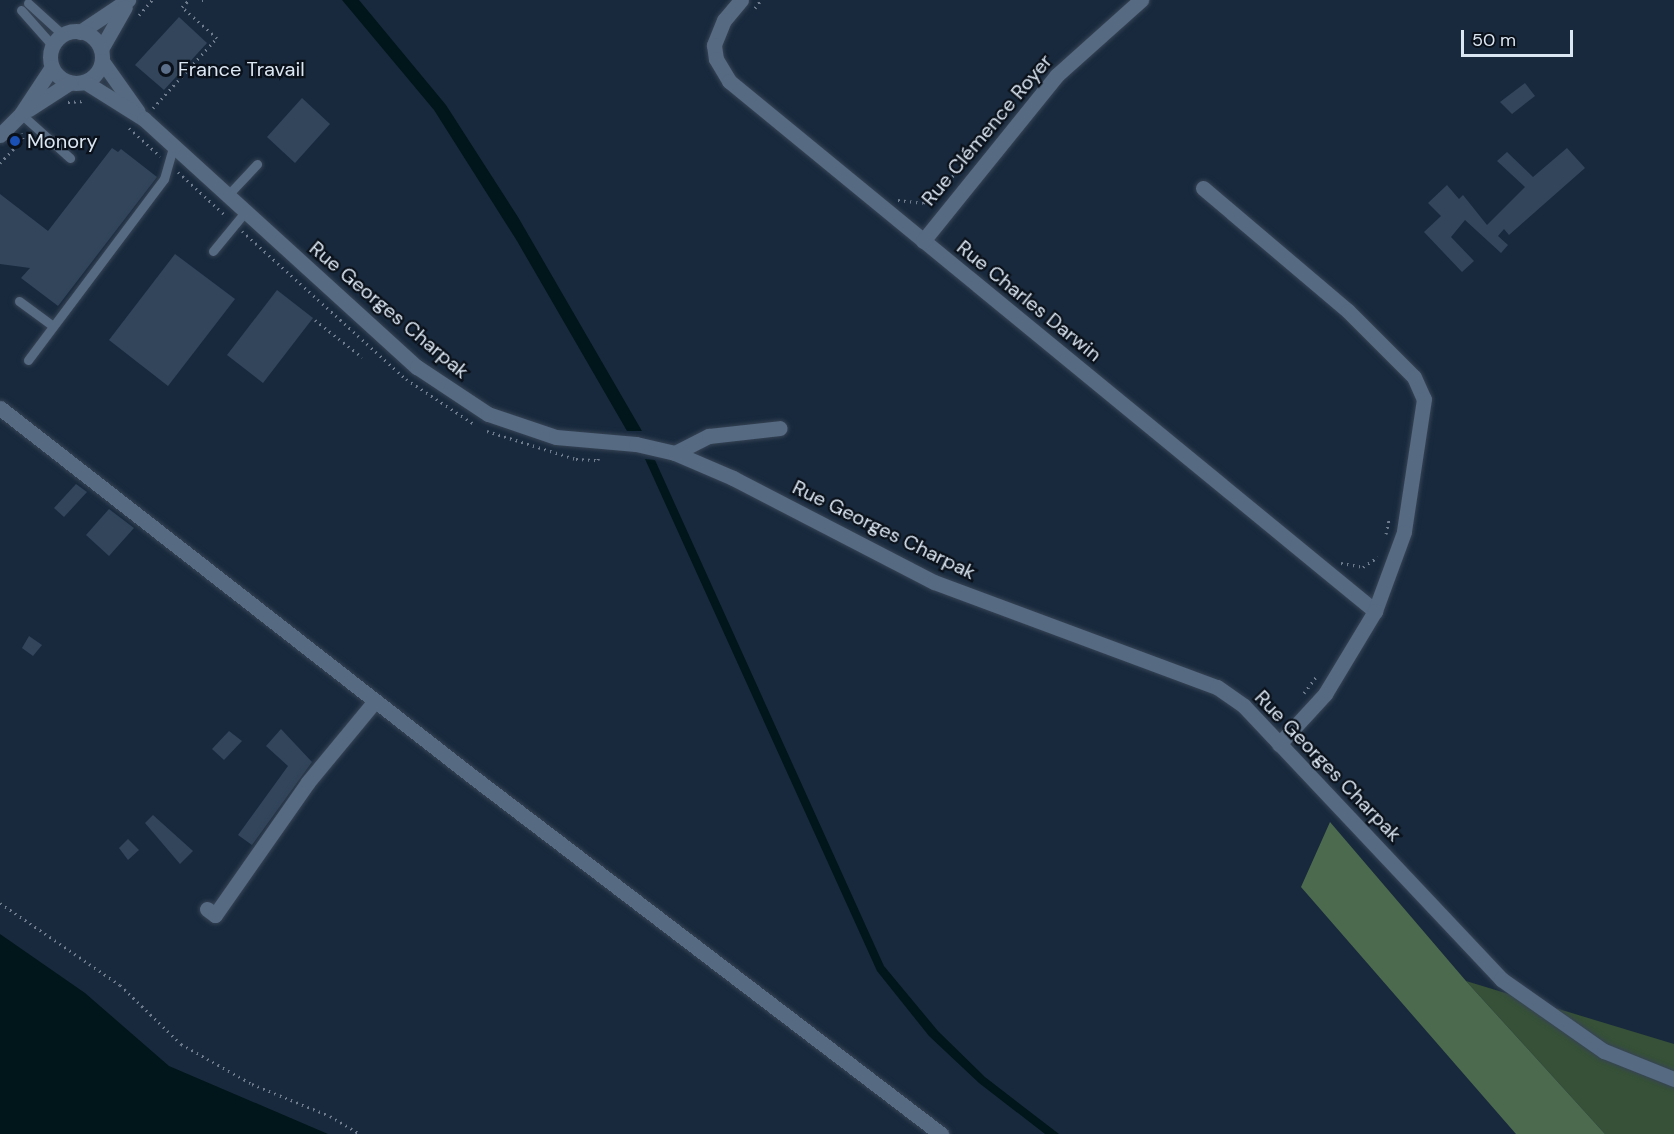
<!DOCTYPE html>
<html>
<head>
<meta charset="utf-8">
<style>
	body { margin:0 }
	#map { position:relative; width:1674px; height:1134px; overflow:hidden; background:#18293d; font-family:"DM Sans",sans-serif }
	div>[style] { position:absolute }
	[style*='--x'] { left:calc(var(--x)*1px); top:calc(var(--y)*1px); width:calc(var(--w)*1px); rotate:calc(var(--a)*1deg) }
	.green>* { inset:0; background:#365137 }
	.forest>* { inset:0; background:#4c6a4d }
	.water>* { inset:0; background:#00161a }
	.building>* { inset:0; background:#32455b }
	.path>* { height:3px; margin-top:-1.5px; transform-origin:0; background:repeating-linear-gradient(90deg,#6e7c8d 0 1.5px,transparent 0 6px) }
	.roads { filter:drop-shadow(0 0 2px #374455) drop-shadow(0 0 2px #374455) }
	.service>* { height:9px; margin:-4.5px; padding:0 4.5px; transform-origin:4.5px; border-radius:4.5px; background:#566a82 }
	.minor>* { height:15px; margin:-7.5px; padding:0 7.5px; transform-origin:7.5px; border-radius:7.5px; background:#566a82 }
	.tertiary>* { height:15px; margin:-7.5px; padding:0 7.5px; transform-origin:7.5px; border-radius:7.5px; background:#566a82 }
	.tertiary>.ring { margin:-7.5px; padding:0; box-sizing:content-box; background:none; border:15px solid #566a82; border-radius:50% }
	.dots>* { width:16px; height:16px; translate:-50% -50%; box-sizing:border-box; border:3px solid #0a111a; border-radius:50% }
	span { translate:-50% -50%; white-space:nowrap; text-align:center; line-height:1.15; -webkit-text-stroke:4.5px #0a111a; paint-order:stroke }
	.poi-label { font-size:20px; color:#dbe6f3 }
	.left { translate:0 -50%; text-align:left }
	.street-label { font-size:20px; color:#dbe6f3 }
	.scale { position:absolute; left:1461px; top:30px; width:112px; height:27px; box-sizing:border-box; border:3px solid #dbe6f3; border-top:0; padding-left:8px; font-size:18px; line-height:21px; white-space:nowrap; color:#dbe6f3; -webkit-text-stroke:4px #0a111a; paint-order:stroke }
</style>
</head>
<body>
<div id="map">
	<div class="green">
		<i style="clip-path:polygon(1466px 981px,1674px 1044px,1674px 1134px,1605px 1134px)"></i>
	</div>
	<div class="forest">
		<i style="clip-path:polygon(1330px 822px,1466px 981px,1605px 1134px,1516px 1134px,1301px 887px)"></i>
	</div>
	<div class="water">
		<i style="clip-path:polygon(342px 0,359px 0,446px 105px,518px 217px,642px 431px,627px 431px,517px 241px,434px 110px)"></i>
		<i style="clip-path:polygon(645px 459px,655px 460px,884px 966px,938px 1031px,985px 1077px,1059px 1134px,1045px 1134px,979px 1083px,929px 1036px,877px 971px)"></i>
		<i style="clip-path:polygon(0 934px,85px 993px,169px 1066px,328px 1134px,0 1134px)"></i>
	</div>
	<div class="building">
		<i style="clip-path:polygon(179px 17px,207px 43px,164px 90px,135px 65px)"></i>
		<i style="clip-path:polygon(1525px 83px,1535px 96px,1512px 114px,1500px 102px)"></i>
		<i style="clip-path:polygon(302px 98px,330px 124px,295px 163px,267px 137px)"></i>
		<i style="clip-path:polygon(112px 148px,118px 152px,121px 149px,157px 177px,58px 306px,21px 278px,30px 268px,0 264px,0 194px,48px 231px)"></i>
		<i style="clip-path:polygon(1567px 148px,1585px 168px,1509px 235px,1504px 229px,1498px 236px,1508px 245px,1501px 253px,1465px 220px,1451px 237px,1474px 261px,1462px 272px,1424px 232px,1441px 216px,1428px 203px,1447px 185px,1459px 199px,1463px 195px,1487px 225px,1525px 187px,1497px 161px,1507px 152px,1533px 177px)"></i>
		<i style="clip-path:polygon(175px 254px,235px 299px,168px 386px,109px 340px)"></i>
		<i style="clip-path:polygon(277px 290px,313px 318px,263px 383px,227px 355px)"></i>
		<i style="clip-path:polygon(76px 484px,87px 492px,64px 517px,54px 508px)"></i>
		<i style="clip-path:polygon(109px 509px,134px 528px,109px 556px,86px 535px)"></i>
		<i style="clip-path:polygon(29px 636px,42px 645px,33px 656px,22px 648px)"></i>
		<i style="clip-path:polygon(281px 729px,312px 762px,252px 845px,238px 835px,288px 766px,266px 746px)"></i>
		<i style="clip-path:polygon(229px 731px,242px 741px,224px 760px,212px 749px)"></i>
		<i style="clip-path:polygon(153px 815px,193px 851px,180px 864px,145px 823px)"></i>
		<i style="clip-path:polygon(128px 839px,139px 850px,128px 860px,119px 848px)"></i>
	</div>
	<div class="path">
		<i style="--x:202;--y:0;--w:1;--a:0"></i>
		<i style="--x:755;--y:8;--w:10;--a:-53"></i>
		<i style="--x:139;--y:15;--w:20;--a:-49"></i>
		<i style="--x:68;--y:102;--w:17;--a:-3"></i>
		<i style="--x:153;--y:108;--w:95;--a:-47.6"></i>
		<i style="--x:217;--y:38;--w:47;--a:-138.5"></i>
		<i style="--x:182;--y:7;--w:10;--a:-45"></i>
		<i style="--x:129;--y:128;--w:42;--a:42.1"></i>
		<i style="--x:0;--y:163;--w:33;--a:-46"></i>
		<i style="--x:23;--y:139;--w:6;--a:-99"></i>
		<i style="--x:178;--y:172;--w:65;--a:42.5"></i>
		<i style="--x:898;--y:200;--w:25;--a:7"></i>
		<i style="--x:923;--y:203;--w:16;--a:-30"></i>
		<i style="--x:937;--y:195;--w:168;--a:-50.3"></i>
		<i style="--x:242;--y:231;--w:221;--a:42.1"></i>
		<i style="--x:406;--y:379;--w:82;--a:33.5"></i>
		<i style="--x:315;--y:320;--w:60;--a:38.2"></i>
		<i style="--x:487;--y:431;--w:93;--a:17.5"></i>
		<i style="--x:576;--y:459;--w:22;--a:3"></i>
		<i style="--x:598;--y:460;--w:5;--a:-79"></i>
		<i style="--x:1386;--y:534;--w:14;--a:-78"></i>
		<i style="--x:1341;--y:563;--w:22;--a:10"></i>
		<i style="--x:1363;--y:567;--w:18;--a:-34"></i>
		<i style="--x:1304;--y:693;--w:20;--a:-53"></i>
		<i style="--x:0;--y:903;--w:145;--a:34.3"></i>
		<i style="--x:120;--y:985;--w:85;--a:44"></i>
		<i style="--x:181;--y:1044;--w:81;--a:29.4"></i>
		<i style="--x:252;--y:1084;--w:84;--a:22.3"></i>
		<i style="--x:330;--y:1116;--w:35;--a:31"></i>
	</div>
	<div class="roads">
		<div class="service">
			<i style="--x:28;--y:3;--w:47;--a:42.4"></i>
			<i style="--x:21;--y:10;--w:48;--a:48.4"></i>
			<i style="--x:21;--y:114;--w:66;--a:41.9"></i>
			<i style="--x:227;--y:196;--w:44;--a:-46.8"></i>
			<i style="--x:213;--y:251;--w:50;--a:-50.6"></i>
			<i style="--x:19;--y:301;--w:42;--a:36.3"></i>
			<i style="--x:28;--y:360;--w:226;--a:-53.1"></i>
			<i style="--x:164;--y:179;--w:33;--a:-74"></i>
		</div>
		<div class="minor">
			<i style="--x:741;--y:0;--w:26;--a:130"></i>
			<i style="--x:724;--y:20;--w:27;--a:112"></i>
			<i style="--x:714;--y:45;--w:14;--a:82"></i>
			<i style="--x:716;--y:59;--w:26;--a:59"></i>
			<i style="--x:729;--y:81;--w:836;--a:39.37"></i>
			<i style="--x:80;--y:32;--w:58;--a:-33.7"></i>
			<i style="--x:101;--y:49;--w:48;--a:-60.3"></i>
			<i style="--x:1203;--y:188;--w:190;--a:40.3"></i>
			<i style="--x:1348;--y:311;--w:93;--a:45"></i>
			<i style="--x:1414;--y:377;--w:24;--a:66"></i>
			<i style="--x:1424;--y:399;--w:134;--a:98.6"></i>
			<i style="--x:1404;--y:532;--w:84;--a:110.2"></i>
			<i style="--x:1375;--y:611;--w:97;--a:121.1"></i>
			<i style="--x:1325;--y:694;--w:68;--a:132.6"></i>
			<i style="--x:923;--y:241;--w:213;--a:-51.1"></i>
			<i style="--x:1057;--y:75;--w:113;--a:-41.8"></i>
			<i style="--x:675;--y:453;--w:38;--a:-27"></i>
			<i style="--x:709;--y:436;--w:71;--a:-6.4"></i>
			<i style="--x:207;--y:909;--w:10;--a:37"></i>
			<i style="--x:215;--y:915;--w:162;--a:-55"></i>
			<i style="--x:308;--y:782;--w:105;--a:-50.4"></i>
		</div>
		<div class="tertiary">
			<i class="ring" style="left:50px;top:31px;width:37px;height:37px"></i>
			<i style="--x:102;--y:61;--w:62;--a:54.8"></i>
			<i style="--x:85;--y:82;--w:70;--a:32.1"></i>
			<i style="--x:144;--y:119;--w:369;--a:42.3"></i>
			<i style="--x:417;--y:367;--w:85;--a:33.5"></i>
			<i style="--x:488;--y:414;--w:72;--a:18.7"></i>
			<i style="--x:556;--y:437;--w:80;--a:5"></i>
			<i style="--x:636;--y:444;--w:40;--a:13"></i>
			<i style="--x:675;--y:453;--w:63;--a:23.3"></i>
			<i style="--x:733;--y:478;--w:226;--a:27.4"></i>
			<i style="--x:934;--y:582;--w:302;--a:20.4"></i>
			<i style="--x:1217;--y:687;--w:33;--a:35"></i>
			<i style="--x:1244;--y:706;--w:375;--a:46.7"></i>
			<i style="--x:1501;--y:979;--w:126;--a:35"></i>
			<i style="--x:1604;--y:1051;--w:75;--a:21.8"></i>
			<i style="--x:29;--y:109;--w:48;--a:-33"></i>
			<i style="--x:0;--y:135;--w:30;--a:-45"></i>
			<i style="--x:21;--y:114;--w:56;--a:-56.6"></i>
			<i style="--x:0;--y:408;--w:600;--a:37.96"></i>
			<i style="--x:473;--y:777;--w:589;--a:37.34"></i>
		</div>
	</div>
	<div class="dots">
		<i style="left:166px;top:69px;background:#5c6f8a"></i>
		<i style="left:15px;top:141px;background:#1a4fb4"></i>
	</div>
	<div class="poi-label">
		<span class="left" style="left:178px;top:69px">France Travail</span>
		<span class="left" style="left:27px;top:141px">Monory</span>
	</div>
	<div class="street-label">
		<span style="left:987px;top:130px;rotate:-50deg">Rue Clémence Royer</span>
		<span style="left:1029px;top:301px;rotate:39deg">Rue Charles Darwin</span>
		<span style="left:389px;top:310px;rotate:40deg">Rue Georges Charpak</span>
		<span style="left:884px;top:530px;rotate:26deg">Rue Georges Charpak</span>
		<span style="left:1328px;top:766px;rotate:46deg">Rue Georges Charpak</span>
	</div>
	<div class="scale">50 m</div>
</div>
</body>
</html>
